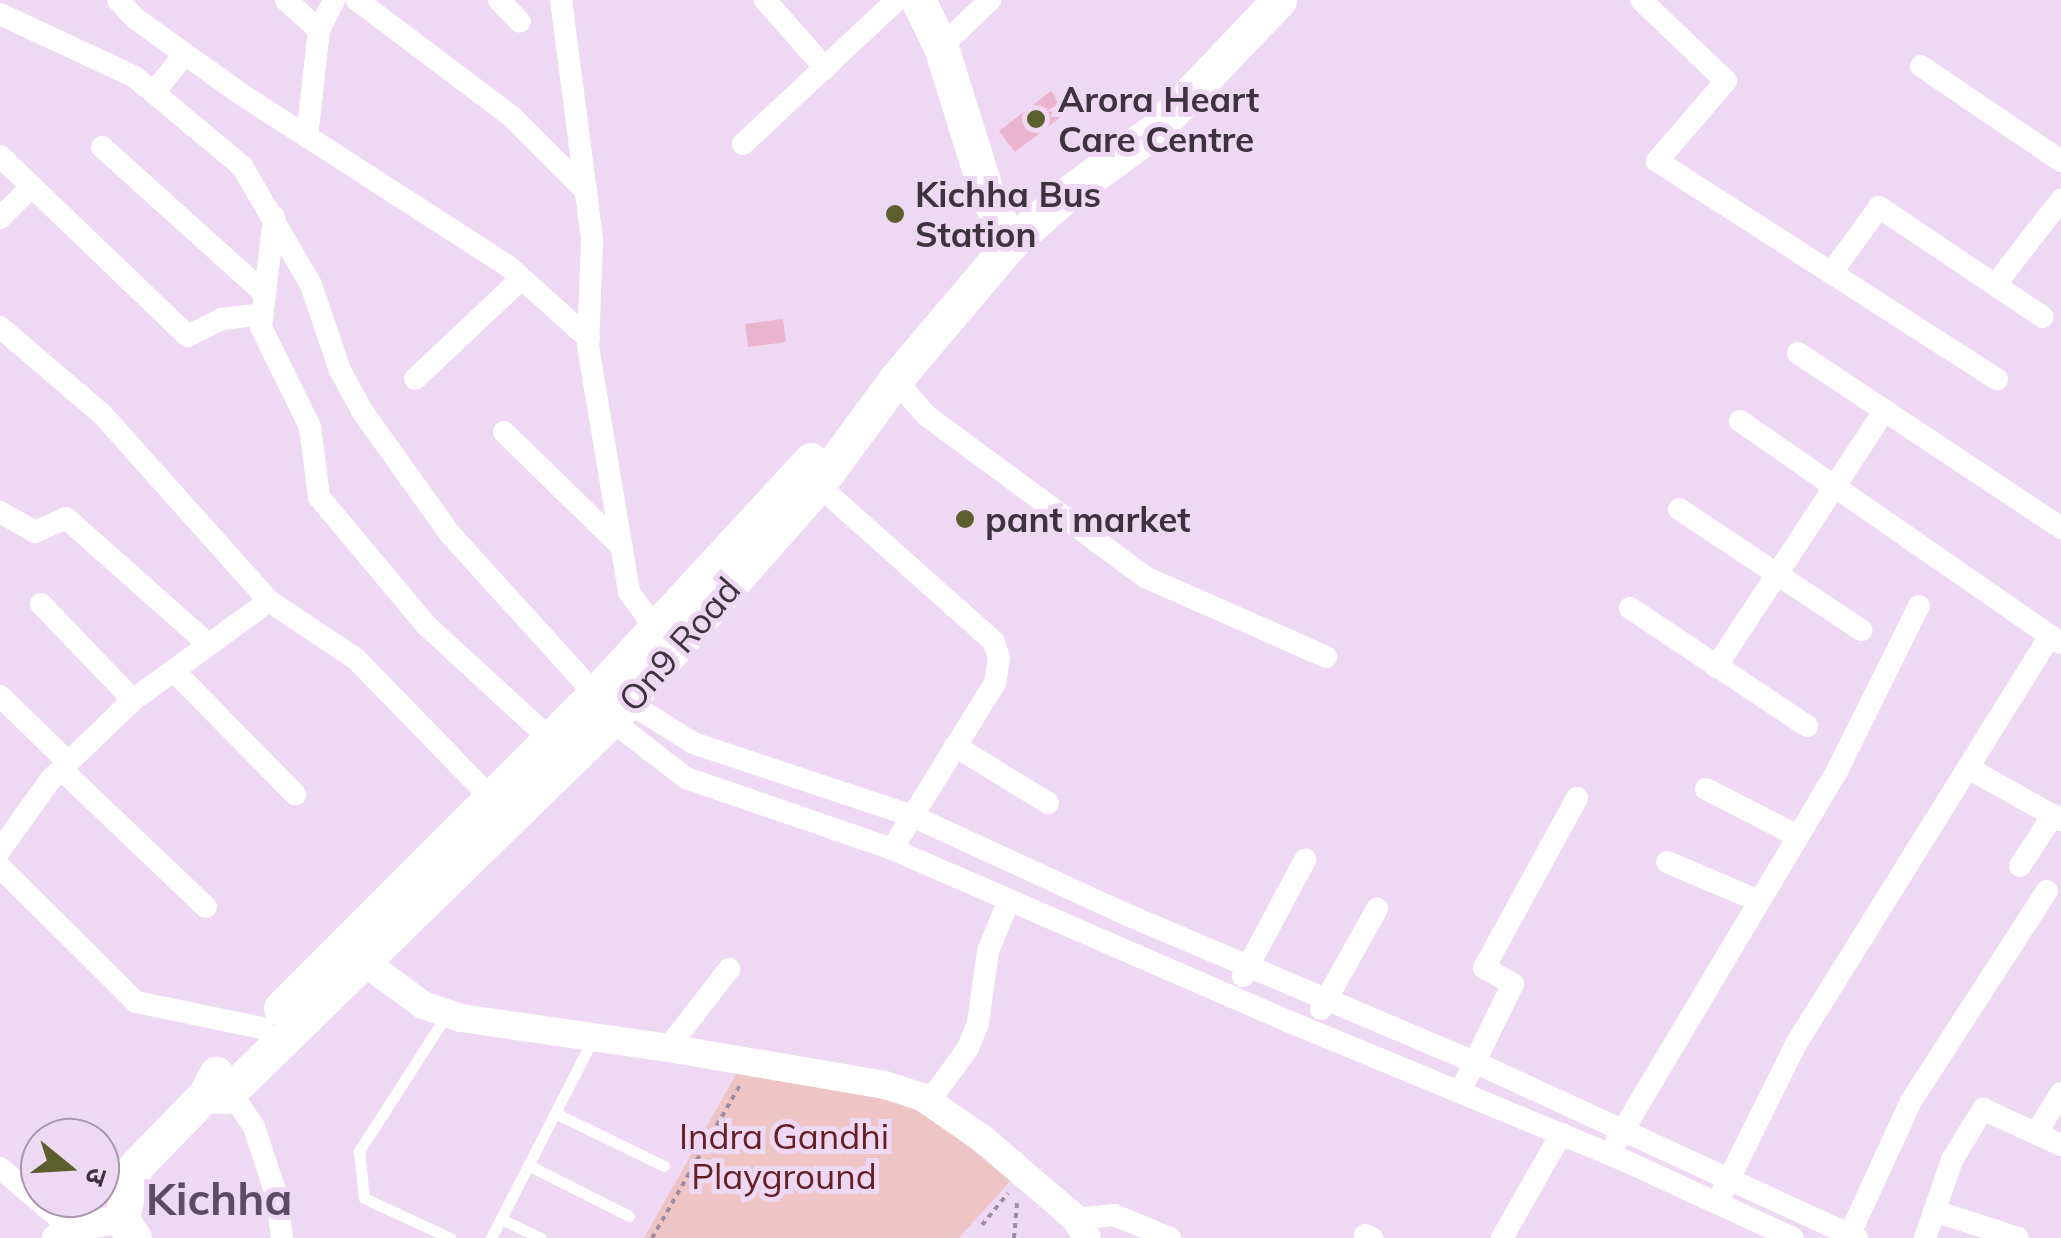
<!DOCTYPE html>
<html>
<head>
<meta charset="utf-8">
<style>
	body { margin:0 }
	#map { position:relative; width:2061px; height:1238px; overflow:hidden; background:#efd8f4; font-family:Mulish,"Noto Sans Devanagari",sans-serif }
	div>[style] { position:absolute }
	[style*='--x'] { left:calc(var(--x)*1px); top:calc(var(--y)*1px); width:calc(var(--w)*1px); rotate:calc(var(--a)*1deg) }
	.green>* { inset:0; background:#eec5c4 }
	.building>* { inset:0; background:#eab4cc }
	.path>* { height:4px; margin-top:-2px; transform-origin:0; background:repeating-linear-gradient(90deg,#9e8da2 0 5px,transparent 0 10px) }
	.service>* { height:11px; margin:-5.5px; padding:0 5.5px; transform-origin:5.5px; border-radius:5.5px; background:#fff }
	.minor>* { height:22px; margin:-11px; padding:0 11px; transform-origin:11px; border-radius:11px; background:#fff }
	.tertiary>* { height:28px; margin:-14px; padding:0 14px; transform-origin:14px; border-radius:14px; background:#fff }
	.primary>* { height:35px; margin:-17.5px; padding:0 17.5px; transform-origin:17.5px; border-radius:17.5px; background:#fff }
	.dots>* { width:28px; height:28px; translate:-50% -50%; box-sizing:border-box; border:5px solid #efd8f4; border-radius:50% }
	span { translate:-50% -50%; white-space:nowrap; text-align:center; line-height:1.15; -webkit-text-stroke:10px #efd8f4; paint-order:stroke }
	.poi-label { font-size:35px; color:#3d333f; font-weight:700 }
	.left { translate:0 -50%; text-align:left }
	.street-label { font-size:35px; color:#3d333f }
	.park-label { font-size:35px; color:#652023 }
	.district-label { font-size:45px; color:#5e4a63; font-weight:700 }
	.north { position:absolute; left:20px; top:1118px; width:100px; height:100px; box-sizing:border-box; background:#efd8f4; border:2px solid #a896ac; border-radius:50%; rotate:108deg; font-size:28px; font-weight:700; line-height:40px; text-align:center; color:#3d333f }
	.north::after { content:''; display:block; margin:auto; width:35px; height:45px; background:#5b5f2d; clip-path:polygon(50% 0,100% 100%,50% 72%,0 100%) }
</style>
</head>
<body>
<div id="map">
	<div class="green">
		<i style="clip-path:polygon(739px 1069px,879px 1088px,923px 1109px,1010px 1181px,959px 1238px,644px 1238px)"></i>
	</div>
	<div class="building">
		<i style="clip-path:polygon(1051px 91px,1067px 112px,1015px 152px,999px 131px)"></i>
		<i style="clip-path:polygon(783px 319px,786px 342px,748px 347px,745px 324px)"></i>
	</div>
	<div class="path">
		<i style="--x:982;--y:1225;--w:41;--a:-50.9"></i>
		<i style="--x:652;--y:1238;--w:179;--a:-60.1"></i>
		<i style="--x:1014;--y:1238;--w:35;--a:-85"></i>
	</div>
	<div class="service">
		<i style="--x:447;--y:1014;--w:163;--a:122.7"></i>
		<i style="--x:359;--y:1151;--w:47;--a:83.9"></i>
		<i style="--x:364;--y:1198;--w:95;--a:24.9"></i>
		<i style="--x:555;--y:1113;--w:121;--a:25.9"></i>
		<i style="--x:528;--y:1165;--w:113;--a:26.8"></i>
		<i style="--x:501;--y:1219;--w:44;--a:25.4"></i>
		<i style="--x:491;--y:1238;--w:226;--a:-62.9"></i>
	</div>
	<div class="minor">
		<i style="--x:118;--y:0;--w:26;--a:47"></i>
		<i style="--x:136;--y:19;--w:133;--a:35.5"></i>
		<i style="--x:244;--y:96;--w:314;--a:32.8"></i>
		<i style="--x:508;--y:266;--w:109;--a:42"></i>
		<i style="--x:286;--y:0;--w:45;--a:42.3"></i>
		<i style="--x:357;--y:0;--w:194;--a:37"></i>
		<i style="--x:512;--y:117;--w:105;--a:45"></i>
		<i style="--x:499;--y:0;--w:30;--a:46"></i>
		<i style="--x:561;--y:0;--w:241;--a:82.6"></i>
		<i style="--x:592;--y:239;--w:107;--a:92.1"></i>
		<i style="--x:588;--y:346;--w:249;--a:80.5"></i>
		<i style="--x:629;--y:592;--w:44;--a:54.2"></i>
		<i style="--x:765;--y:0;--w:91;--a:48.6"></i>
		<i style="--x:1641;--y:0;--w:117;--a:43.6"></i>
		<i style="--x:1726;--y:81;--w:106;--a:130.8"></i>
		<i style="--x:1657;--y:161;--w:404;--a:32.7"></i>
		<i style="--x:0;--y:14;--w:149;--a:25"></i>
		<i style="--x:135;--y:77;--w:139;--a:39.8"></i>
		<i style="--x:242;--y:166;--w:138;--a:59.9"></i>
		<i style="--x:311;--y:285;--w:90;--a:71.2"></i>
		<i style="--x:340;--y:370;--w:47;--a:61.8"></i>
		<i style="--x:362;--y:411;--w:151;--a:54.4"></i>
		<i style="--x:450;--y:534;--w:216;--a:47.8"></i>
		<i style="--x:941;--y:47;--w:68;--a:-43.8"></i>
		<i style="--x:1921;--y:66;--w:169;--a:34.2"></i>
		<i style="--x:154;--y:92;--w:49;--a:-50.8"></i>
		<i style="--x:307;--y:137;--w:108;--a:-83.6"></i>
		<i style="--x:319;--y:30;--w:34;--a:-63"></i>
		<i style="--x:743;--y:144;--w:211;--a:-43.1"></i>
		<i style="--x:102;--y:147;--w:219;--a:42"></i>
		<i style="--x:0;--y:156;--w:260;--a:43.8"></i>
		<i style="--x:188;--y:336;--w:38;--a:-27"></i>
		<i style="--x:222;--y:319;--w:41;--a:-7"></i>
		<i style="--x:274;--y:217;--w:111;--a:96.7"></i>
		<i style="--x:261;--y:327;--w:111;--a:63.9"></i>
		<i style="--x:310;--y:427;--w:71;--a:82.7"></i>
		<i style="--x:319;--y:497;--w:167;--a:50.1"></i>
		<i style="--x:426;--y:625;--w:168;--a:42.6"></i>
		<i style="--x:0;--y:218;--w:45;--a:-45"></i>
		<i style="--x:1832;--y:272;--w:80;--a:-54.1"></i>
		<i style="--x:1879;--y:207;--w:197;--a:33.9"></i>
		<i style="--x:1995;--y:285;--w:108;--a:-52.2"></i>
		<i style="--x:0;--y:327;--w:134;--a:40.5"></i>
		<i style="--x:102;--y:414;--w:251;--a:48.2"></i>
		<i style="--x:269;--y:601;--w:105;--a:33.7"></i>
		<i style="--x:356;--y:659;--w:194;--a:45.8"></i>
		<i style="--x:1798;--y:353;--w:316;--a:33.6"></i>
		<i style="--x:415;--y:379;--w:146;--a:-43.3"></i>
		<i style="--x:895;--y:380;--w:48;--a:48.4"></i>
		<i style="--x:927;--y:416;--w:271;--a:36.4"></i>
		<i style="--x:1145;--y:577;--w:198;--a:23.8"></i>
		<i style="--x:1740;--y:421;--w:390;--a:34.7"></i>
		<i style="--x:504;--y:432;--w:165;--a:44.3"></i>
		<i style="--x:818;--y:485;--w:236;--a:41.7"></i>
		<i style="--x:994;--y:642;--w:17;--a:73"></i>
		<i style="--x:999;--y:658;--w:25;--a:99"></i>
		<i style="--x:995;--y:683;--w:195;--a:121.8"></i>
		<i style="--x:1679;--y:509;--w:219;--a:33.6"></i>
		<i style="--x:0;--y:512;--w:40;--a:29.7"></i>
		<i style="--x:35;--y:532;--w:34;--a:-24"></i>
		<i style="--x:66;--y:518;--w:191;--a:41.6"></i>
		<i style="--x:41;--y:604;--w:133;--a:46.2"></i>
		<i style="--x:1630;--y:608;--w:213;--a:33.7"></i>
		<i style="--x:1716;--y:667;--w:304;--a:-56.7"></i>
		<i style="--x:174;--y:671;--w:173;--a:45.5"></i>
		<i style="--x:0;--y:696;--w:95;--a:44.1"></i>
		<i style="--x:628;--y:702;--w:77;--a:32.2"></i>
		<i style="--x:693;--y:743;--w:229;--a:18.4"></i>
		<i style="--x:910;--y:815;--w:234;--a:24.7"></i>
		<i style="--x:1123;--y:913;--w:379;--a:23"></i>
		<i style="--x:1472;--y:1061;--w:424;--a:24.7"></i>
		<i style="--x:611;--y:720;--w:95;--a:37.7"></i>
		<i style="--x:686;--y:778;--w:218;--a:19"></i>
		<i style="--x:892;--y:849;--w:439;--a:23.5"></i>
		<i style="--x:1295;--y:1024;--w:353;--a:22.5"></i>
		<i style="--x:1621;--y:1159;--w:189;--a:24.7"></i>
		<i style="--x:955;--y:746;--w:109;--a:31.5"></i>
		<i style="--x:1968;--y:768;--w:107;--a:29.2"></i>
		<i style="--x:61;--y:769;--w:200;--a:43.6"></i>
		<i style="--x:1706;--y:789;--w:103;--a:27.1"></i>
		<i style="--x:0;--y:850;--w:87;--a:-54.3"></i>
		<i style="--x:51;--y:779;--w:114;--a:-43.9"></i>
		<i style="--x:133;--y:700;--w:168;--a:-36.1"></i>
		<i style="--x:1667;--y:862;--w:100;--a:23"></i>
		<i style="--x:2020;--y:866;--w:61;--a:-57.1"></i>
		<i style="--x:0;--y:867;--w:192;--a:44.8"></i>
		<i style="--x:136;--y:1002;--w:129;--a:11.7"></i>
		<i style="--x:1243;--y:976;--w:132;--a:-61.9"></i>
		<i style="--x:1321;--y:1009;--w:115;--a:-60.8"></i>
		<i style="--x:668;--y:1048;--w:100;--a:-52.3"></i>
		<i style="--x:230;--y:1091;--w:43;--a:56.3"></i>
		<i style="--x:254;--y:1127;--w:71;--a:71.8"></i>
		<i style="--x:276;--y:1194;--w:44;--a:82.2"></i>
		<i style="--x:1460;--y:1092;--w:120;--a:-63.9"></i>
		<i style="--x:1513;--y:984;--w:33;--a:-151"></i>
		<i style="--x:1484;--y:968;--w:194;--a:-61.3"></i>
		<i style="--x:929;--y:1102;--w:67;--a:-54.2"></i>
		<i style="--x:968;--y:1048;--w:27;--a:-68"></i>
		<i style="--x:978;--y:1023;--w:73;--a:-82.1"></i>
		<i style="--x:988;--y:951;--w:55;--a:-67.6"></i>
		<i style="--x:2036;--y:1133;--w:47;--a:-58"></i>
		<i style="--x:1616;--y:1142;--w:432;--a:-59.2"></i>
		<i style="--x:1837;--y:771;--w:184;--a:-63.6"></i>
		<i style="--x:0;--y:1168;--w:93;--a:40.2"></i>
		<i style="--x:1723;--y:1191;--w:164;--a:-63.6"></i>
		<i style="--x:1796;--y:1044;--w:481;--a:-58.1"></i>
		<i style="--x:1934;--y:1211;--w:88;--a:17.8"></i>
		<i style="--x:1076;--y:1219;--w:38;--a:-6"></i>
		<i style="--x:1114;--y:1215;--w:61;--a:22.3"></i>
		<i style="--x:1365;--y:1235;--w:8;--a:23"></i>
		<i style="--x:1502;--y:1238;--w:120;--a:-60.4"></i>
		<i style="--x:1848;--y:1238;--w:151;--a:-65.3"></i>
		<i style="--x:1911;--y:1101;--w:250;--a:-57.1"></i>
		<i style="--x:1925;--y:1238;--w:83;--a:-70.9"></i>
		<i style="--x:1952;--y:1160;--w:60;--a:-58.7"></i>
		<i style="--x:1983;--y:1109;--w:86;--a:24.8"></i>
	</div>
	<div class="tertiary">
		<i style="--x:363;--y:961;--w:74;--a:36.3"></i>
		<i style="--x:423;--y:1005;--w:40;--a:18.9"></i>
		<i style="--x:461;--y:1018;--w:209;--a:8.2"></i>
		<i style="--x:668;--y:1048;--w:220;--a:9.7"></i>
		<i style="--x:885;--y:1085;--w:39;--a:18"></i>
		<i style="--x:922;--y:1097;--w:74;--a:34.5"></i>
		<i style="--x:983;--y:1139;--w:123;--a:40.7"></i>
		<i style="--x:1076;--y:1219;--w:22;--a:60"></i>
		<i style="--x:56;--y:1238;--w:18;--a:-34"></i>
		<i style="--x:71;--y:1228;--w:51;--a:-10.2"></i>
	</div>
	<div class="primary">
		<i style="--x:918;--y:0;--w:52;--a:63.9"></i>
		<i style="--x:941;--y:47;--w:155;--a:72.7"></i>
		<i style="--x:987;--y:195;--w:54;--a:64.9"></i>
		<i style="--x:281;--y:1008;--w:444;--a:-45"></i>
		<i style="--x:595;--y:694;--w:318;--a:-47.3"></i>
		<i style="--x:205;--y:1095;--w:20;--a:3"></i>
		<i style="--x:225;--y:1096;--w:539;--a:-44.25"></i>
		<i style="--x:611;--y:720;--w:313;--a:-48.6"></i>
		<i style="--x:818;--y:485;--w:130;--a:-53.7"></i>
		<i style="--x:895;--y:380;--w:178;--a:-49.8"></i>
		<i style="--x:1010;--y:244;--w:76;--a:-41.3"></i>
		<i style="--x:1067;--y:194;--w:107;--a:-35.9"></i>
		<i style="--x:1154;--y:131;--w:181;--a:-46.3"></i>
		<i style="--x:134;--y:1238;--w:23;--a:-124"></i>
		<i style="--x:121;--y:1219;--w:54;--a:-74.9"></i>
		<i style="--x:135;--y:1167;--w:100;--a:-45.8"></i>
		<i style="--x:205;--y:1095;--w:24;--a:-62"></i>
	</div>
	<div class="dots">
		<i style="left:1036px;top:119px;background:#5b5f2d"></i>
		<i style="left:895px;top:214px;background:#5b5f2d"></i>
		<i style="left:965px;top:519px;background:#5b5f2d"></i>
	</div>
	<div class="poi-label">
		<span class="left" style="left:1058px;top:119px">Arora Heart<br>Care Centre</span>
		<span class="left" style="left:915px;top:214px">Kichha Bus<br>Station</span>
		<span class="left" style="left:985px;top:519px">pant market</span>
	</div>
	<div class="street-label">
		<span style="left:679px;top:644px;rotate:-49deg">On9 Road</span>
	</div>
	<div class="park-label">
		<span style="left:784px;top:1156px">Indra Gandhi<br>Playground</span>
	</div>
	<div class="district-label">
		<span style="left:219px;top:1199px">Kichha</span>
	</div>
	<div class="north">उ</div>
</div>
</body>
</html>
